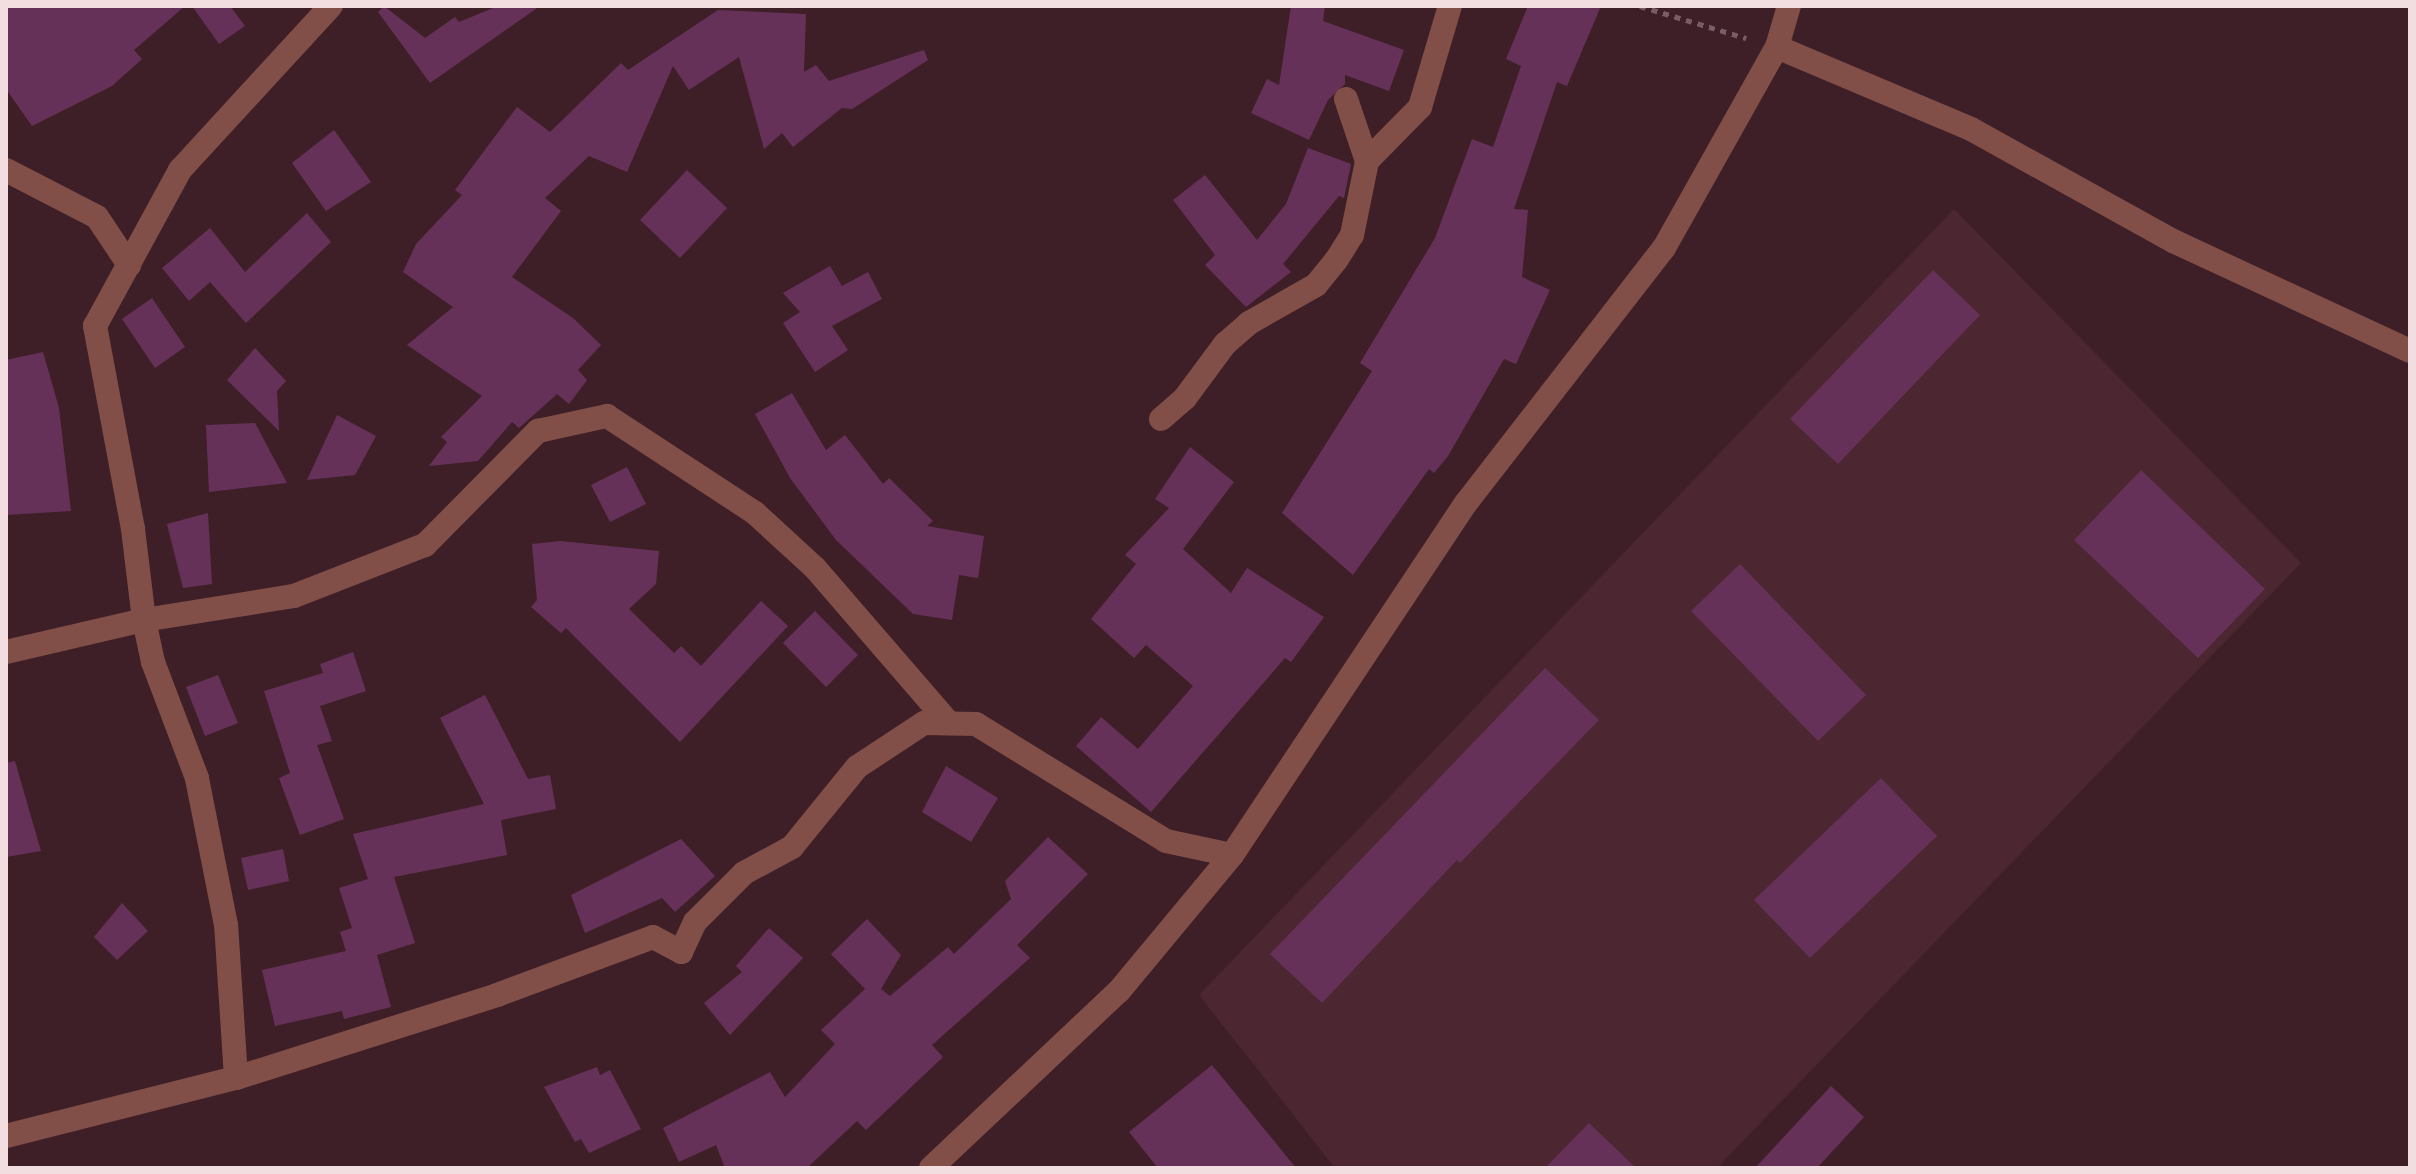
<!DOCTYPE html>
<html>
<head>
<meta charset="utf-8">
<style>
	body { margin:0 }
	#map { position:relative; width:2416px; height:1174px; overflow:hidden; background:#3e1f27; font-family:"Fira Sans",sans-serif }
	div>[style] { position:absolute }
	[style*='--x'] { left:calc(var(--x)*1px); top:calc(var(--y)*1px); width:calc(var(--w)*1px); rotate:calc(var(--a)*1deg) }
	.built>* { inset:0; background:#4c2630 }
	.building>* { inset:0; background:#663158 }
	.path>* { height:5px; margin-top:-2.5px; transform-origin:0; background:repeating-linear-gradient(90deg,#795d64 0 6px,transparent 0 12px) }
	.street>* { height:24px; margin:-12px; padding:0 12px; transform-origin:12px; border-radius:12px; background:#814f47 }
	span { translate:-50% -50%; white-space:nowrap; text-align:center; line-height:1.15; -webkit-text-stroke:6px #1c0e11; paint-order:stroke }
	.frame { position:absolute; inset:0; border:8px solid #f2dde1; pointer-events:none }
</style>
</head>
<body>
<div id="map">
	<div class="built">
		<i style="clip-path:polygon(1954px 209px,2301px 563px,1717px 1168px,1335px 1168px,1199px 995px)"></i>
	</div>
	<div class="building">
		<i style="clip-path:polygon(6px 6px,185px 6px,134px 50px,142px 59px,112px 86px,32px 126px,6px 89px)"></i>
		<i style="clip-path:polygon(192px 6px,230px 6px,245px 26px,219px 44px)"></i>
		<i style="clip-path:polygon(384px 6px,425px 38px,455px 17px,459px 22px,498px 6px,540px 6px,430px 83px,378px 12px)"></i>
		<i style="clip-path:polygon(1291px 6px,1325px 6px,1323px 21px,1404px 50px,1389px 91px,1345px 75px,1345px 84px,1328px 100px,1309px 140px,1251px 113px,1267px 79px,1279px 85px)"></i>
		<i style="clip-path:polygon(1528px 6px,1601px 6px,1567px 86px,1557px 82px,1514px 209px,1528px 210px,1522px 277px,1550px 290px,1516px 364px,1504px 359px,1448px 456px,1434px 473px,1429px 469px,1353px 575px,1282px 513px,1372px 371px,1360px 363px,1435px 238px,1472px 139px,1493px 147px,1521px 66px,1506px 59px)"></i>
		<i style="clip-path:polygon(718px 10px,806px 14px,804px 72px,816px 65px,829px 81px,924px 50px,928px 60px,852px 109px,842px 108px,793px 147px,782px 133px,764px 149px,739px 57px,689px 90px,673px 66px,627px 172px,589px 156px,545px 198px,561px 211px,512px 277px,573px 318px,601px 345px,578px 370px,587px 380px,569px 404px,557px 394px,519px 428px,512px 422px,478px 461px,429px 466px,447px 442px,441px 437px,482px 396px,407px 345px,453px 307px,403px 272px,416px 244px,462px 195px,455px 190px,517px 107px,550px 132px,621px 63px,628px 70px)"></i>
		<i style="clip-path:polygon(334px 130px,371px 182px,326px 211px,292px 163px)"></i>
		<i style="clip-path:polygon(1308px 148px,1351px 164px,1344px 198px,1339px 196px,1283px 264px,1291px 272px,1246px 307px,1205px 265px,1215px 255px,1173px 200px,1205px 175px,1257px 240px,1286px 204px)"></i>
		<i style="clip-path:polygon(687px 170px,727px 208px,680px 258px,640px 220px)"></i>
		<i style="clip-path:polygon(307px 213px,331px 242px,246px 323px,210px 282px,189px 301px,162px 268px,210px 228px,245px 272px)"></i>
		<i style="clip-path:polygon(830px 266px,842px 286px,868px 272px,882px 299px,832px 326px,848px 350px,815px 372px,783px 323px,800px 312px,783px 293px)"></i>
		<i style="clip-path:polygon(1933px 270px,1980px 315px,1838px 464px,1790px 419px)"></i>
		<i style="clip-path:polygon(152px 298px,185px 347px,155px 368px,122px 319px)"></i>
		<i style="clip-path:polygon(255px 348px,286px 381px,277px 391px,279px 431px,227px 380px)"></i>
		<i style="clip-path:polygon(43px 352px,59px 408px,71px 511px,6px 515px,6px 360px)"></i>
		<i style="clip-path:polygon(792px 393px,826px 450px,845px 435px,883px 484px,889px 478px,933px 521px,927px 526px,984px 536px,978px 578px,959px 575px,952px 620px,913px 614px,836px 540px,790px 478px,755px 414px)"></i>
		<i style="clip-path:polygon(337px 415px,376px 436px,355px 475px,307px 480px)"></i>
		<i style="clip-path:polygon(255px 423px,287px 483px,209px 492px,206px 425px)"></i>
		<i style="clip-path:polygon(1190px 447px,1234px 482px,1183px 549px,1231px 593px,1247px 568px,1324px 617px,1291px 662px,1285px 658px,1151px 812px,1076px 746px,1101px 717px,1138px 749px,1193px 686px,1146px 645px,1134px 658px,1091px 619px,1136px 564px,1125px 555px,1169px 508px,1155px 499px)"></i>
		<i style="clip-path:polygon(627px 467px,646px 504px,610px 522px,591px 485px)"></i>
		<i style="clip-path:polygon(2141px 470px,2265px 589px,2198px 658px,2074px 540px)"></i>
		<i style="clip-path:polygon(208px 513px,212px 584px,183px 588px,167px 524px)"></i>
		<i style="clip-path:polygon(560px 541px,659px 551px,656px 584px,629px 609px,674px 653px,681px 646px,701px 666px,761px 601px,788px 626px,680px 742px,566px 628px,561px 633px,531px 607px,537px 600px,532px 544px)"></i>
		<i style="clip-path:polygon(1740px 564px,1866px 695px,1818px 741px,1691px 611px)"></i>
		<i style="clip-path:polygon(815px 611px,858px 655px,826px 687px,783px 643px)"></i>
		<i style="clip-path:polygon(353px 652px,366px 691px,320px 706px,332px 741px,317px 745px,344px 819px,300px 835px,279px 778px,290px 773px,264px 691px,323px 673px,320px 664px)"></i>
		<i style="clip-path:polygon(1545px 668px,1599px 720px,1460px 863px,1457px 860px,1322px 1003px,1270px 954px)"></i>
		<i style="clip-path:polygon(218px 675px,238px 723px,205px 736px,186px 687px)"></i>
		<i style="clip-path:polygon(485px 695px,528px 779px,550px 775px,556px 809px,501px 820px,507px 855px,394px 877px,415px 943px,377px 955px,391px 1007px,344px 1019px,342px 1011px,275px 1026px,262px 970px,346px 951px,340px 932px,352px 928px,339px 888px,368px 879px,353px 834px,484px 804px,440px 718px)"></i>
		<i style="clip-path:polygon(15px 761px,41px 851px,6px 857px,6px 763px)"></i>
		<i style="clip-path:polygon(946px 766px,998px 798px,971px 842px,922px 812px)"></i>
		<i style="clip-path:polygon(1881px 778px,1937px 836px,1810px 958px,1754px 900px)"></i>
		<i style="clip-path:polygon(1048px 837px,1088px 874px,1017px 945px,1030px 958px,932px 1045px,943px 1057px,866px 1130px,857px 1121px,807px 1168px,725px 1168px,716px 1145px,679px 1162px,663px 1128px,770px 1072px,785px 1097px,835px 1044px,821px 1030px,865px 989px,831px 954px,867px 919px,901px 955px,881px 989px,890px 996px,948px 947px,954px 954px,1011px 899px,1005px 881px)"></i>
		<i style="clip-path:polygon(681px 839px,715px 876px,675px 912px,662px 898px,585px 933px,571px 895px)"></i>
		<i style="clip-path:polygon(283px 849px,289px 881px,248px 890px,241px 858px)"></i>
		<i style="clip-path:polygon(122px 903px,148px 931px,117px 960px,94px 937px)"></i>
		<i style="clip-path:polygon(769px 928px,803px 958px,730px 1035px,704px 1003px,742px 972px,736px 966px)"></i>
		<i style="clip-path:polygon(1212px 1065px,1296px 1168px,1158px 1168px,1129px 1132px)"></i>
		<i style="clip-path:polygon(597px 1067px,600px 1075px,610px 1070px,641px 1129px,589px 1153px,581px 1139px,575px 1142px,544px 1087px)"></i>
		<i style="clip-path:polygon(1831px 1086px,1864px 1117px,1817px 1168px,1755px 1168px)"></i>
		<i style="clip-path:polygon(1589px 1123px,1636px 1168px,1545px 1168px)"></i>
	</div>
	<div class="path">
		<i style="--x:1640;--y:6;--w:111;--a:16.8"></i>
	</div>
	<div class="street">
		<i style="--x:1777;--y:47;--w:211;--a:22.9"></i>
		<i style="--x:1971;--y:129;--w:231;--a:29"></i>
		<i style="--x:2173;--y:241;--w:261;--a:24.9"></i>
		<i style="--x:1346;--y:99;--w:65;--a:71.3"></i>
		<i style="--x:1367;--y:161;--w:76;--a:-45.5"></i>
		<i style="--x:1420;--y:107;--w:105;--a:-73.5"></i>
		<i style="--x:6;--y:170;--w:102;--a:27.3"></i>
		<i style="--x:97;--y:217;--w:58;--a:56.3"></i>
		<i style="--x:1161;--y:419;--w:32;--a:-41"></i>
		<i style="--x:1185;--y:398;--w:67;--a:-53.5"></i>
		<i style="--x:1225;--y:344;--w:32;--a:-41"></i>
		<i style="--x:1249;--y:323;--w:77;--a:-29.6"></i>
		<i style="--x:1316;--y:285;--w:33;--a:-51"></i>
		<i style="--x:1337;--y:259;--w:28;--a:-58"></i>
		<i style="--x:1352;--y:235;--w:76;--a:-78.5"></i>
		<i style="--x:6;--y:652;--w:142;--a:-13.1"></i>
		<i style="--x:144;--y:620;--w:152;--a:-9.1"></i>
		<i style="--x:294;--y:596;--w:141;--a:-21.3"></i>
		<i style="--x:425;--y:545;--w:161;--a:-45.3"></i>
		<i style="--x:538;--y:431;--w:71;--a:-12.3"></i>
		<i style="--x:607;--y:416;--w:177;--a:33.2"></i>
		<i style="--x:755;--y:513;--w:81;--a:42.5"></i>
		<i style="--x:815;--y:568;--w:205;--a:49.2"></i>
		<i style="--x:236;--y:1078;--w:153;--a:-93.7"></i>
		<i style="--x:226;--y:925;--w:150;--a:-101.2"></i>
		<i style="--x:197;--y:778;--w:124;--a:-110.8"></i>
		<i style="--x:153;--y:662;--w:43;--a:-102.1"></i>
		<i style="--x:144;--y:620;--w:92;--a:-96.9"></i>
		<i style="--x:133;--y:529;--w:207;--a:-100.6"></i>
		<i style="--x:95;--y:326;--w:178;--a:-61.4"></i>
		<i style="--x:180;--y:170;--w:223;--a:-47.4"></i>
		<i style="--x:6;--y:1136;--w:237;--a:-14.2"></i>
		<i style="--x:236;--y:1078;--w:274;--a:-17.6"></i>
		<i style="--x:497;--y:995;--w:166;--a:-20.4"></i>
		<i style="--x:653;--y:937;--w:32;--a:28"></i>
		<i style="--x:681;--y:952;--w:33;--a:-65"></i>
		<i style="--x:695;--y:922;--w:69;--a:-45"></i>
		<i style="--x:744;--y:873;--w:55;--a:-28.4"></i>
		<i style="--x:792;--y:847;--w:103;--a:-50.9"></i>
		<i style="--x:857;--y:767;--w:80;--a:-33.3"></i>
		<i style="--x:924;--y:723;--w:52;--a:1.1"></i>
		<i style="--x:976;--y:724;--w:223;--a:31.6"></i>
		<i style="--x:1166;--y:841;--w:67;--a:12"></i>
		<i style="--x:931;--y:1168;--w:258;--a:-43.3"></i>
		<i style="--x:1119;--y:991;--w:177;--a:-50.3"></i>
		<i style="--x:1232;--y:855;--w:423;--a:-56.4"></i>
		<i style="--x:1466;--y:503;--w:323;--a:-52.2"></i>
		<i style="--x:1664;--y:248;--w:231;--a:-60.7"></i>
		<i style="--x:1777;--y:47;--w:43;--a:-73.7"></i>
	</div>
	<div class="frame"></div>
</div>
</body>
</html>
